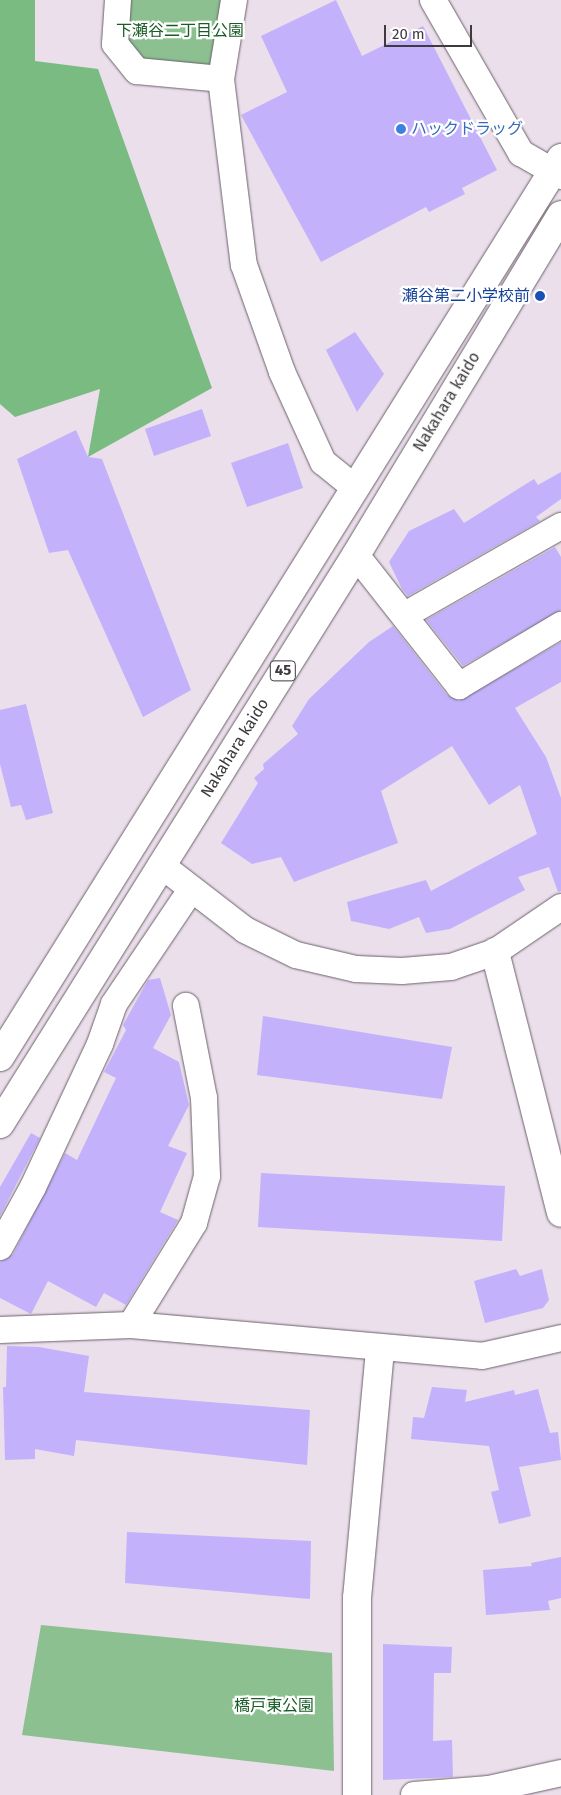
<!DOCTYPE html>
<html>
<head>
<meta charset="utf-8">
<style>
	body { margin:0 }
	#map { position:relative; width:561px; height:1795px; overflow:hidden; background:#eadfea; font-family:"Fira Sans","Noto Sans JP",sans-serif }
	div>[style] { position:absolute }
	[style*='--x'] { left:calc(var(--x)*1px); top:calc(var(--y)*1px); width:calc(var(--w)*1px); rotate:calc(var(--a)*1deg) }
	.green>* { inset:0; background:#8dc091 }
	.forest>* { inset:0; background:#7abb81 }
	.building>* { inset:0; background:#c3b1fc }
	.roads { filter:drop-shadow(0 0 1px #6b616b) drop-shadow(0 0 1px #6b616b) }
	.street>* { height:26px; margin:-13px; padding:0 13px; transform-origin:13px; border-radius:13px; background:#fff }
	.secondary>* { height:28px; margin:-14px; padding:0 14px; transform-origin:14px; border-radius:14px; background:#fff }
	.primary>* { height:28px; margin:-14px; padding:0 14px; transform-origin:14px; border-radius:14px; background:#fff }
	.dots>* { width:14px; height:14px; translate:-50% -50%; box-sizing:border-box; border:2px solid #fff; border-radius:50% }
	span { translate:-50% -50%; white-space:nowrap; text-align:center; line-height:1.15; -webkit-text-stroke:4.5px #fff; paint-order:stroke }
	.shield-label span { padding:1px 4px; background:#fff; border:1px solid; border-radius:4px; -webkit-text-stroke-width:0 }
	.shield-label { font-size:15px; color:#3e3a3e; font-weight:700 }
	.park-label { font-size:16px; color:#185c26 }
	.shop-label { font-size:16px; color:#366cbe }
	.left { translate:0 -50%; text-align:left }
	.transit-label { font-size:16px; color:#164399 }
	.right { translate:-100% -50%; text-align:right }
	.street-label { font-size:16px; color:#3e3a3e }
	.scale { position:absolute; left:384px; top:25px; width:88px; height:22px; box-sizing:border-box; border:2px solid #3e3a3e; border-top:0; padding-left:6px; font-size:15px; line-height:18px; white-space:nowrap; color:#3e3a3e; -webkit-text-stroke:4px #fff; paint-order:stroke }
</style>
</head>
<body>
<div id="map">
	<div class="green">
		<i style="clip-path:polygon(130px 0,223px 0,211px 66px,146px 61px,129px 43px)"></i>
		<i style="clip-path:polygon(41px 1625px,332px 1653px,334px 1771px,22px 1735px)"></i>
	</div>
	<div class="forest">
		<i style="clip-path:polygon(0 0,35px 0,35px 61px,98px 69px,212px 388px,88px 457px,100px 389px,15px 417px,0 404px)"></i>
	</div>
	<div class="building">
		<i style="clip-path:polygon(336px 0,362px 56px,423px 26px,497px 170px,462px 188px,465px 194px,429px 212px,426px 207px,321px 262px,241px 115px,287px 92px,261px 36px)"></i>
		<i style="clip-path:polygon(355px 332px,384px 374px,357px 412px,326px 350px)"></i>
		<i style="clip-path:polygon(202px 409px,211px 436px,154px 456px,145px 429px)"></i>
		<i style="clip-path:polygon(76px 430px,88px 457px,102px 459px,191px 690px,143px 717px,68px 550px,49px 553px,17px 459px)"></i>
		<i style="clip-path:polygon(288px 443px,303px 488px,247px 507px,231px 463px)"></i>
		<i style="clip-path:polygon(561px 472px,561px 499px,536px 517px,540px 521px,408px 596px,402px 589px,389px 562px,409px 531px,454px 509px,464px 523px,534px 479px,538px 485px)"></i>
		<i style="clip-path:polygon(555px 547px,561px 557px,561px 610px,463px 666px,426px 620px)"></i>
		<i style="clip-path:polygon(393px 626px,447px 695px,459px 701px,561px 642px,561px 682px,515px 708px,546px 757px,561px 798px,561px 891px,558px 892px,549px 867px,518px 877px,525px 890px,450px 929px,426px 933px,419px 917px,389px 929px,351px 921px,347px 902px,426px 880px,431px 891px,537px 834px,520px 785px,489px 805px,452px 746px,381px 791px,398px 843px,294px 882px,281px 857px,252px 864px,221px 843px,258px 783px,254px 778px,264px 769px,263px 764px,298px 734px,292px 726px,309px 699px,369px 642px)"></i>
		<i style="clip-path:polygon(26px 704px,53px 813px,26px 820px,21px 805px,11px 807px,0 764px,0 710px)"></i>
		<i style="clip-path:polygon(160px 978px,171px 1015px,153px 1048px,179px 1062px,189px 1105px,168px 1146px,187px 1153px,160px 1212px,178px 1220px,126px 1305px,104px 1293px,96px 1307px,48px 1281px,31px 1314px,0 1298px,0 1262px,13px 1254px,65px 1153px,77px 1160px,116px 1078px,104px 1072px,126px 1030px,123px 1025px,148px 980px)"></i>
		<i style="clip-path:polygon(263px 1016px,452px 1047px,442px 1099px,257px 1075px)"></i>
		<i style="clip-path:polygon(31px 1133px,40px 1138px,0 1216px,0 1187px)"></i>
		<i style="clip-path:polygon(261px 1173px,505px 1186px,502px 1241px,258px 1227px)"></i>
		<i style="clip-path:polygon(516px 1269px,520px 1276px,542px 1269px,549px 1300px,543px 1308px,485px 1323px,474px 1281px)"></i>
		<i style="clip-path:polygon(7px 1346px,39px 1347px,89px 1356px,84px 1392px,310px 1410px,307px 1465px,76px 1440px,74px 1456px,35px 1449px,35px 1459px,5px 1460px,3px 1387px,6px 1387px)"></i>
		<i style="clip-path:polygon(432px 1387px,467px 1390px,465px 1402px,514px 1390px,515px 1395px,538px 1389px,550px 1433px,558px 1432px,561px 1460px,519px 1467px,531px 1516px,499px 1524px,491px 1492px,499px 1490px,489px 1446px,411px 1439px,413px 1417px,424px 1418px)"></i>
		<i style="clip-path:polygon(127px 1532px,311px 1541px,310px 1599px,125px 1583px)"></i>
		<i style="clip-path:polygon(561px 1557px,561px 1598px,548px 1601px,550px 1610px,486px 1615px,483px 1570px,532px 1566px,531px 1563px)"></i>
		<i style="clip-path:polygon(383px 1644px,452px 1647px,451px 1673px,434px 1673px,433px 1741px,452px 1740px,453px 1777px,383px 1780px)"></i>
	</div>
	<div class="roads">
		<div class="street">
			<i style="--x:118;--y:0;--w:44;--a:93.9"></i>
			<i style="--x:115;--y:44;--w:35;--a:51"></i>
			<i style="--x:137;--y:71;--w:84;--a:5.4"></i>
			<i style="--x:234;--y:0;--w:80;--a:99.3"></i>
			<i style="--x:221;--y:79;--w:187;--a:83"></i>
			<i style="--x:244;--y:265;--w:114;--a:70.4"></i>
			<i style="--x:282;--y:372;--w:99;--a:65.5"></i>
			<i style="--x:323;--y:462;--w:38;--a:39"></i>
			<i style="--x:433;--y:0;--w:177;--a:60.1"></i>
			<i style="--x:521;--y:153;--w:46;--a:29.9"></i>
			<i style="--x:356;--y:555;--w:167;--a:51.8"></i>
			<i style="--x:459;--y:686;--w:119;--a:-30.9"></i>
			<i style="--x:405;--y:615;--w:180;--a:-29.7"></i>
			<i style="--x:161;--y:865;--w:106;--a:37.7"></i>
			<i style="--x:245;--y:930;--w:57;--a:26.1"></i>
			<i style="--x:296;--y:955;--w:62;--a:13.1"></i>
			<i style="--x:356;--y:969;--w:46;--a:2.5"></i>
			<i style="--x:402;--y:971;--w:49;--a:-4.7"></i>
			<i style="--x:451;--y:967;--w:46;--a:-18.8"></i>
			<i style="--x:495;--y:952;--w:80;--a:-34.3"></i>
			<i style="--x:0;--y:1247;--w:68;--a:-61.2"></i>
			<i style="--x:33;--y:1187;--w:158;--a:-64.9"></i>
			<i style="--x:100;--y:1044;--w:42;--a:-70.7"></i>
			<i style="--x:114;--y:1004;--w:138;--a:-56"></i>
			<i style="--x:131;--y:1325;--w:120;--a:-58.3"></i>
			<i style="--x:194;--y:1223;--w:49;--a:-74.5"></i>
			<i style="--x:207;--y:1176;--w:78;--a:-92.2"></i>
			<i style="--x:204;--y:1098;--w:94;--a:-101.1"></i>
			<i style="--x:0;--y:1330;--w:131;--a:-2.2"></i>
			<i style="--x:131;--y:1325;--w:352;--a:5"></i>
			<i style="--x:482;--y:1356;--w:81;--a:-12.8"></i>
			<i style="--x:414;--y:1795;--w:75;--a:-4.6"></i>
			<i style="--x:489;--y:1789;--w:74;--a:-12.5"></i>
		</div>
		<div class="secondary">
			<i style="--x:495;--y:952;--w:269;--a:75.8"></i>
			<i style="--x:357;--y:1795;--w:197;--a:-90"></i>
			<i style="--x:357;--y:1598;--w:250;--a:-84.7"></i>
		</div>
		<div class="primary">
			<i style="--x:0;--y:1057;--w:1060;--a:-58.03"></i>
			<i style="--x:0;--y:1124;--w:671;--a:-57.97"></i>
			<i style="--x:356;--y:555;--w:397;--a:-58.9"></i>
		</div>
	</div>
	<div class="dots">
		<i style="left:401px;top:129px;background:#3f7fe0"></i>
		<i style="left:540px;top:296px;background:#1a4fb4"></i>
	</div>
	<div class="shield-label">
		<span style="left:283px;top:671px">45</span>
	</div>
	<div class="park-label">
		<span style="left:180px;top:31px">下瀬谷二丁目公園</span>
		<span style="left:274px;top:1706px">橋戸東公園</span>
	</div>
	<div class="shop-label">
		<span class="left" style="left:411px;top:129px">ハックドラッグ</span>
	</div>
	<div class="transit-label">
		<span class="right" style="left:530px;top:296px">瀬谷第二小学校前</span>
	</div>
	<div class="street-label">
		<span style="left:447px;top:402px;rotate:-59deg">Nakahara kaido</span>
		<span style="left:235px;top:748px;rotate:-58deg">Nakahara kaido</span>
	</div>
	<div class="scale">20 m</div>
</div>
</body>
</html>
